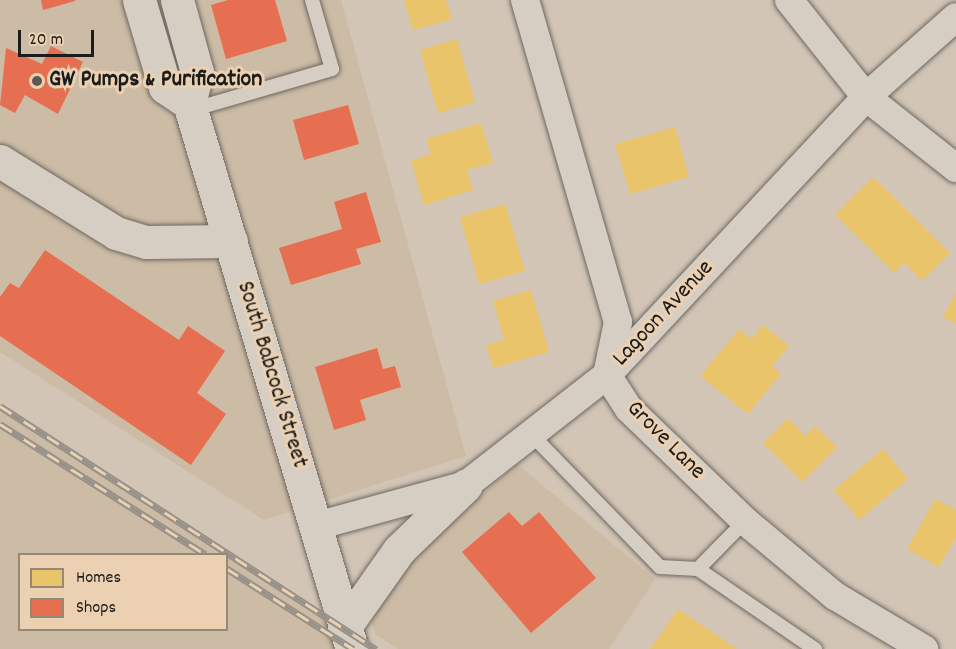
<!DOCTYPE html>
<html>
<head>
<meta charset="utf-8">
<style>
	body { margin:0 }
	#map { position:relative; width:956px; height:649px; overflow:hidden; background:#d2c5b6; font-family:Dekko,sans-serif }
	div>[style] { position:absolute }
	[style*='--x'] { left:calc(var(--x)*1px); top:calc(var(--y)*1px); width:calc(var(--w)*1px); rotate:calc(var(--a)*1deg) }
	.built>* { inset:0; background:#ccbba5 }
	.homes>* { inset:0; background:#e9c46a }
	.shops>* { inset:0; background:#e76f51 }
	.roads { filter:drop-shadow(0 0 2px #6e6861) drop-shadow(0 0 2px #6e6861) }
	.lane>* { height:14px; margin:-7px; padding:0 7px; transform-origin:7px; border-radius:7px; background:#d7cec3 }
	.street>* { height:28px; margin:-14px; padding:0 14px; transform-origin:14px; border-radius:14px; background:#d7cec3 }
	.secondary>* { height:33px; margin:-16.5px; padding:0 16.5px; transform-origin:16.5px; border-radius:16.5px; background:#d7cec3 }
	.rail>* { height:7px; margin-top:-3.5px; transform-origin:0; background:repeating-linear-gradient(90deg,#ebd1b2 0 14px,#979189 0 28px); box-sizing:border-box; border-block:2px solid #979189 }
	.dots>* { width:16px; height:16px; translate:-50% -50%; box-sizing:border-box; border:3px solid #ebd1b2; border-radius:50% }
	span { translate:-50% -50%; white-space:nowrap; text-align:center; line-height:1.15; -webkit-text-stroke:6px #ebd1b2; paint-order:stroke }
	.poi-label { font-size:24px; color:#1c1c1c; font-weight:700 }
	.left { translate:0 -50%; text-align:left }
	.street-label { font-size:24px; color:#1c1c1c }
	.legend { position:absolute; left:18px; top:553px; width:210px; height:78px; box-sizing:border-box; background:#ebd1b2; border:2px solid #988976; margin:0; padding:8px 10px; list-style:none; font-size:18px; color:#1c1c1c }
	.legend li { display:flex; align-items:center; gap:12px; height:30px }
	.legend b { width:30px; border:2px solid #988976 }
	.scale { position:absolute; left:18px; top:30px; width:76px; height:27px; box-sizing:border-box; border:3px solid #1c1c1c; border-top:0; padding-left:8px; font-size:18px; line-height:21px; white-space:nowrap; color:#1c1c1c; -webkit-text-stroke:4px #ebd1b2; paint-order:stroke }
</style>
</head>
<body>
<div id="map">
	<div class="built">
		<i style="clip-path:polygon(0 0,341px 0,466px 456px,264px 520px,0 352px)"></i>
		<i style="clip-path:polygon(evenodd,0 405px,344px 628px,376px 649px,0 649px,0 405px,20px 554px,226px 554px,226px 630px,20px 630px,20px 554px)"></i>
		<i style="clip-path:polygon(517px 464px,655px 579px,609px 649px,398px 649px,375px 634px,370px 617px,409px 561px)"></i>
	</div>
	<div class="homes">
		<i style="clip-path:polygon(404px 0,446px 0,452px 19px,413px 30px)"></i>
		<i style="clip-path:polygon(457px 39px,475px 102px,438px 113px,420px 50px)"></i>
		<i style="clip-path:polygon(481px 123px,493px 163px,467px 170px,473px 190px,424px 205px,411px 161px,431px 154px,426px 139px)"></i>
		<i style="clip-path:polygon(675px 127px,689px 177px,630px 194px,615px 144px)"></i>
		<i style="clip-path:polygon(873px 177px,950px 253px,922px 281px,904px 263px,894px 273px,835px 215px)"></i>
		<i style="clip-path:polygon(505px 204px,525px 271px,479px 284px,460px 217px)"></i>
		<i style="clip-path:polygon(531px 290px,549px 352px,493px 368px,486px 345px,504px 340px,493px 301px)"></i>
		<i style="clip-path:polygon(956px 292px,956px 324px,943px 317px)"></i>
		<i style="clip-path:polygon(763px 325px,789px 346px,772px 366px,781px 374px,748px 414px,700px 376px,739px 329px,751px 339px)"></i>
		<i style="clip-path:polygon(788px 418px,805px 436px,815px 426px,837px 447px,802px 482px,763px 443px)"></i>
		<i style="clip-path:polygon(883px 449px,908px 479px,859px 520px,834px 490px)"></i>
		<i style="clip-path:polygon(935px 499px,956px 510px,956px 537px,939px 567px,907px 549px)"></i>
		<i style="clip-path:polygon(678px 609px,737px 649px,650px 649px)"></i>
	</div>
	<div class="shops">
		<i style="clip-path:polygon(41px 0,75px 0,75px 1px,43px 10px)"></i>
		<i style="clip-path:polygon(228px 0,275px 0,287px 41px,226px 59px,211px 5px)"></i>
		<i style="clip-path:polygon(51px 46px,83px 62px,58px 114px,25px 95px,15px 113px,0 105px,6px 48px,42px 64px)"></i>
		<i style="clip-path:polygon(348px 105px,359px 144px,304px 160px,293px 120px)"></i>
		<i style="clip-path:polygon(366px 192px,381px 242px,356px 249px,361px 264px,291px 285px,279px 248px,342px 229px,334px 202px)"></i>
		<i style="clip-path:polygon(45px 250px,179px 340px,188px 326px,225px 351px,197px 393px,226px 414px,191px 465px,0 336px,0 297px,10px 283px,19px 288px)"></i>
		<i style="clip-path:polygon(377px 348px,383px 369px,395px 366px,401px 387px,360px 400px,366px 420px,334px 430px,315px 367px)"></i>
		<i style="clip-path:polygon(509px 512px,522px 526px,539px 512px,596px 578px,531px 633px,462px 552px)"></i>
	</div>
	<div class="roads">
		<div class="lane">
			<i style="--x:191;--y:110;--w:147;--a:-16.2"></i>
			<i style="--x:332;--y:69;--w:72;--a:-106.2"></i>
			<i style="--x:531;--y:434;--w:185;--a:45.9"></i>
			<i style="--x:660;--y:567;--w:38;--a:3"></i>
			<i style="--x:698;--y:569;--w:142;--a:34.4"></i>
			<i style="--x:698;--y:569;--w:67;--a:-45.6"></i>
		</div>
		<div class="street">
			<i style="--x:525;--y:0;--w:335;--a:73.9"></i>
			<i style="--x:618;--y:322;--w:54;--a:101.7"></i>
			<i style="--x:607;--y:375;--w:40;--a:57.1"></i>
			<i style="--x:629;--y:409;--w:161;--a:44"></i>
			<i style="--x:745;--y:521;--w:117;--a:39.8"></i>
			<i style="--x:835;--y:596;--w:104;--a:30.8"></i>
			<i style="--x:789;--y:0;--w:124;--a:51.6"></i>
			<i style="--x:866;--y:97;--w:115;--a:38.3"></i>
			<i style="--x:316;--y:526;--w:156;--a:-15.3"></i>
			<i style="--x:466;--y:485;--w:179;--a:-38"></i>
			<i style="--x:607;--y:375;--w:380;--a:-47"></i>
			<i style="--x:866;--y:97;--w:120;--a:-41.6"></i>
		</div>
		<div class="secondary">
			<i style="--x:139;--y:0;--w:91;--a:73.4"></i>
			<i style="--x:165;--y:87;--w:29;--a:34"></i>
			<i style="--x:177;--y:0;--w:75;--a:74.5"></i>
			<i style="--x:197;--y:72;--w:32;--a:104"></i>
			<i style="--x:189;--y:103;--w:570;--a:73.38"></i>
			<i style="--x:0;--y:161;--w:137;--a:31.8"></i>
			<i style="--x:116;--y:233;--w:31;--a:17"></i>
			<i style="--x:146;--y:242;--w:85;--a:-0.7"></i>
			<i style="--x:344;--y:628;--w:95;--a:-54.8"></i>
			<i style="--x:399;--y:550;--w:93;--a:-44.1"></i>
		</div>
	</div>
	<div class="rail">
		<i style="--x:0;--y:406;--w:448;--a:32.9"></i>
		<i style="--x:0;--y:424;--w:243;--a:32.4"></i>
		<i style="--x:226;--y:568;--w:151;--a:32.5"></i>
	</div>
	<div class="dots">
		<i style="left:37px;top:81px;background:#5c5752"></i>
	</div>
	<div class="poi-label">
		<span class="left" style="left:49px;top:81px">GW Pumps &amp; Purification</span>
	</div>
	<div class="street-label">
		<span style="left:664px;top:314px;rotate:-47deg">Lagoon Avenue</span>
		<span style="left:271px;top:375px;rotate:73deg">South Babcock Street</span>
		<span style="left:665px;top:441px;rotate:45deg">Grove Lane</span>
	</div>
	<ul class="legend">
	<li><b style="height:16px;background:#e9c46a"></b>Homes</li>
	<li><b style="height:16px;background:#e76f51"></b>Shops</li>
	</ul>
	<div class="scale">20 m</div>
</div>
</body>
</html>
